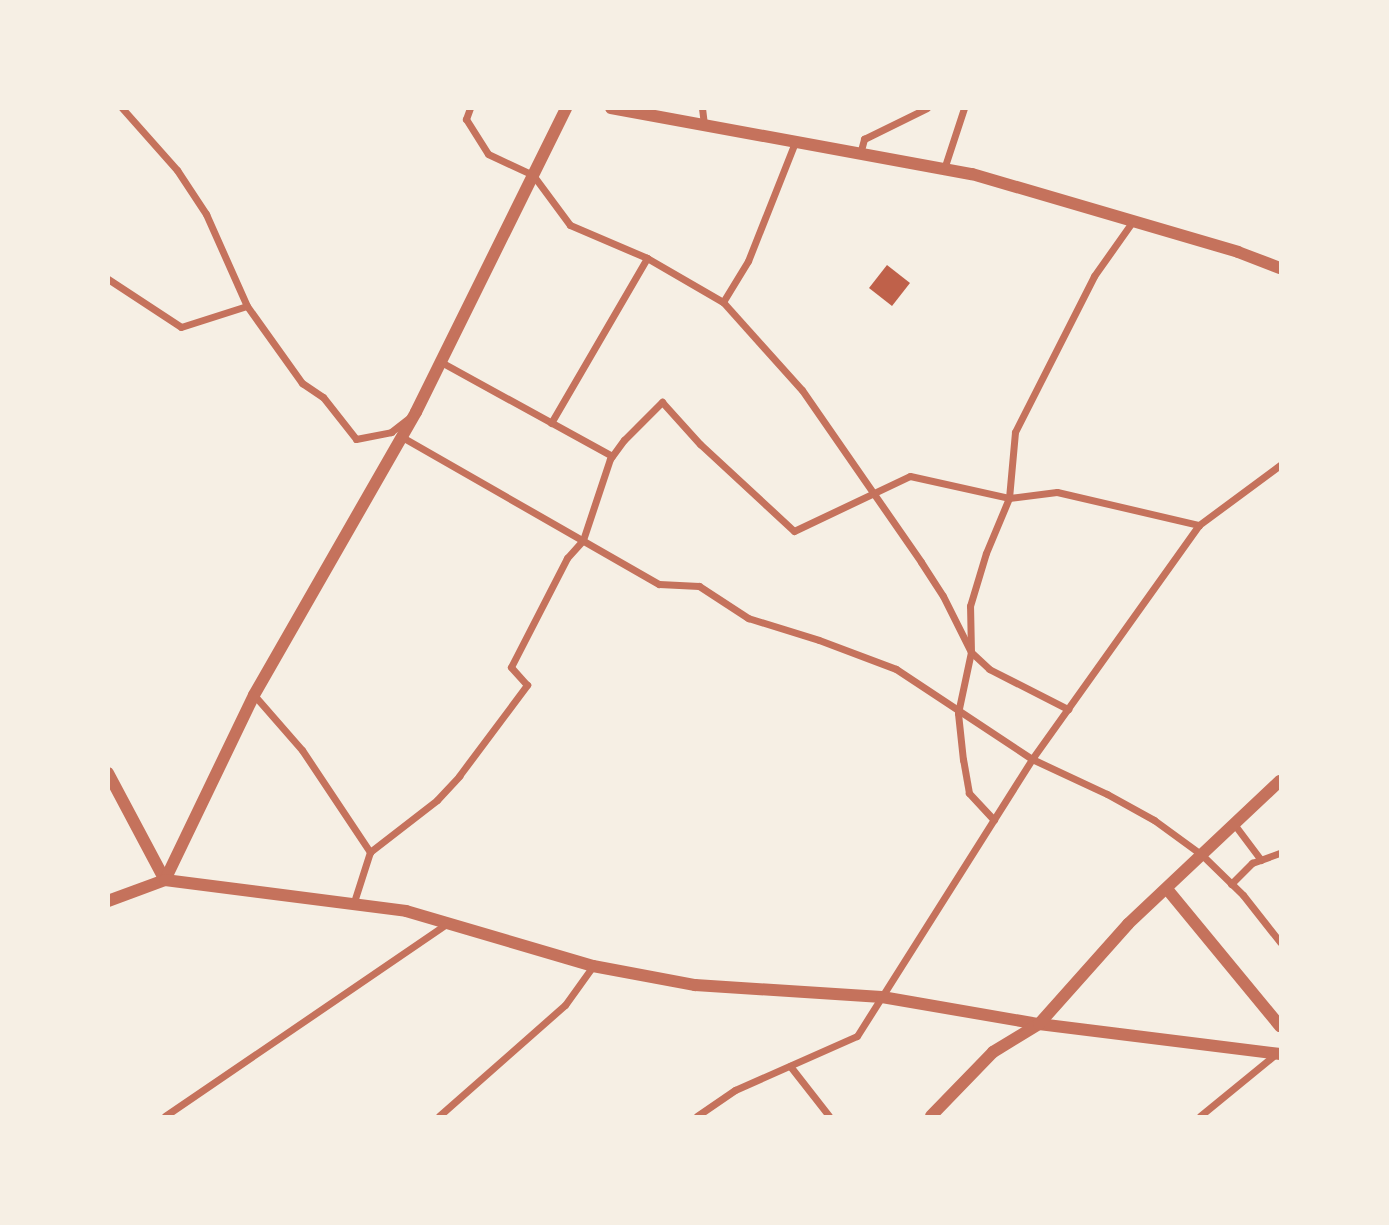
<!DOCTYPE html>
<html>
<head>
<meta charset="utf-8">
<style>
	body { margin:0 }
	#map { position:relative; width:1389px; height:1225px; overflow:hidden; background:#f6efe4; font-family:"Golos Text",sans-serif }
	div>[style] { position:absolute }
	[style*='--x'] { left:calc(var(--x)*1px); top:calc(var(--y)*1px); width:calc(var(--w)*1px); rotate:calc(var(--a)*1deg) }
	.building>* { inset:0; background:#bf614a }
	.minor>* { height:7px; margin:-3.5px; padding:0 3.5px; transform-origin:3.5px; border-radius:3.5px; background:#c5725c }
	.tertiary>* { height:12px; margin:-6px; padding:0 6px; transform-origin:6px; border-radius:6px; background:#c5725c }
	span { translate:-50% -50%; white-space:nowrap; text-align:center; line-height:1.15; -webkit-text-stroke:5px #f6efe4; paint-order:stroke }
	.frame { position:absolute; inset:0; border:110px solid #f6efe4; pointer-events:none }
</style>
</head>
<body>
<div id="map">
	<div class="building">
		<i style="clip-path:polygon(887px 265px,910px 283px,892px 306px,869px 288px)"></i>
	</div>
	<div class="minor">
		<i style="--x:122;--y:108;--w:83;--a:48.4"></i>
		<i style="--x:177;--y:170;--w:53;--a:56.6"></i>
		<i style="--x:206;--y:214;--w:101;--a:66"></i>
		<i style="--x:247;--y:306;--w:95;--a:54.5"></i>
		<i style="--x:302;--y:383;--w:25;--a:34"></i>
		<i style="--x:323;--y:397;--w:53;--a:51.8"></i>
		<i style="--x:356;--y:439;--w:36;--a:-11"></i>
		<i style="--x:391;--y:432;--w:24;--a:-38"></i>
		<i style="--x:470;--y:108;--w:12;--a:110"></i>
		<i style="--x:466;--y:119;--w:41;--a:57.8"></i>
		<i style="--x:488;--y:154;--w:50;--a:25"></i>
		<i style="--x:533;--y:175;--w:62;--a:53.5"></i>
		<i style="--x:570;--y:225;--w:84;--a:23.2"></i>
		<i style="--x:647;--y:258;--w:88;--a:30.1"></i>
		<i style="--x:723;--y:302;--w:118;--a:48.1"></i>
		<i style="--x:802;--y:390;--w:209;--a:55.3"></i>
		<i style="--x:921;--y:562;--w:40;--a:57.1"></i>
		<i style="--x:943;--y:596;--w:63;--a:63.4"></i>
		<i style="--x:971;--y:652;--w:25;--a:43"></i>
		<i style="--x:989;--y:669;--w:89;--a:26.9"></i>
		<i style="--x:702;--y:108;--w:17;--a:83"></i>
		<i style="--x:860;--y:154;--w:16;--a:-75"></i>
		<i style="--x:864;--y:139;--w:70;--a:-26.2"></i>
		<i style="--x:944;--y:169;--w:64;--a:-71.8"></i>
		<i style="--x:108;--y:279;--w:87;--a:33.3"></i>
		<i style="--x:181;--y:327;--w:69;--a:-17.7"></i>
		<i style="--x:723;--y:302;--w:48;--a:-58.6"></i>
		<i style="--x:748;--y:261;--w:128;--a:-68.4"></i>
		<i style="--x:441;--y:362;--w:195;--a:28.8"></i>
		<i style="--x:551;--y:423;--w:191;--a:-59.8"></i>
		<i style="--x:402;--y:437;--w:296;--a:29.8"></i>
		<i style="--x:659;--y:584;--w:40;--a:2.9"></i>
		<i style="--x:699;--y:586;--w:59;--a:33.1"></i>
		<i style="--x:748;--y:618;--w:74;--a:17.2"></i>
		<i style="--x:819;--y:640;--w:82;--a:20.6"></i>
		<i style="--x:896;--y:669;--w:163;--a:33.5"></i>
		<i style="--x:1032;--y:759;--w:83;--a:25"></i>
		<i style="--x:1107;--y:794;--w:54;--a:29"></i>
		<i style="--x:1154;--y:820;--w:59;--a:36.1"></i>
		<i style="--x:1202;--y:855;--w:57;--a:44.3"></i>
		<i style="--x:1243;--y:895;--w:60;--a:51.8"></i>
		<i style="--x:254;--y:695;--w:73;--a:48.9"></i>
		<i style="--x:302;--y:750;--w:123;--a:56.3"></i>
		<i style="--x:994;--y:820;--w:37;--a:-133"></i>
		<i style="--x:969;--y:793;--w:34;--a:-100"></i>
		<i style="--x:963;--y:760;--w:47;--a:-96.1"></i>
		<i style="--x:958;--y:713;--w:62;--a:-78"></i>
		<i style="--x:971;--y:652;--w:46;--a:-91.2"></i>
		<i style="--x:970;--y:606;--w:55;--a:-73.2"></i>
		<i style="--x:986;--y:553;--w:60;--a:-67.3"></i>
		<i style="--x:1009;--y:498;--w:66;--a:-84.8"></i>
		<i style="--x:1015;--y:432;--w:175;--a:-63.1"></i>
		<i style="--x:1094;--y:276;--w:67;--a:-54.7"></i>
		<i style="--x:1234;--y:824;--w:45;--a:53.1"></i>
		<i style="--x:1231;--y:884;--w:30;--a:-45"></i>
		<i style="--x:1252;--y:863;--w:30;--a:-20"></i>
		<i style="--x:353;--y:905;--w:56;--a:-72.2"></i>
		<i style="--x:370;--y:852;--w:85;--a:-37.8"></i>
		<i style="--x:437;--y:800;--w:33;--a:-47"></i>
		<i style="--x:459;--y:776;--w:114;--a:-53.2"></i>
		<i style="--x:527;--y:685;--w:24;--a:-132"></i>
		<i style="--x:511;--y:667;--w:123;--a:-62.8"></i>
		<i style="--x:567;--y:558;--w:24;--a:-48"></i>
		<i style="--x:583;--y:540;--w:85;--a:-71.6"></i>
		<i style="--x:610;--y:459;--w:24;--a:-54"></i>
		<i style="--x:624;--y:440;--w:54;--a:-45"></i>
		<i style="--x:662;--y:402;--w:57;--a:47.9"></i>
		<i style="--x:700;--y:444;--w:128;--a:42.8"></i>
		<i style="--x:794;--y:531;--w:128;--a:-25.4"></i>
		<i style="--x:910;--y:476;--w:101;--a:12.5"></i>
		<i style="--x:1009;--y:498;--w:48;--a:-7.1"></i>
		<i style="--x:1057;--y:492;--w:146;--a:13.1"></i>
		<i style="--x:790;--y:1066;--w:63;--a:52"></i>
		<i style="--x:165;--y:1116;--w:343;--a:-34.3"></i>
		<i style="--x:439;--y:1116;--w:168;--a:-41.4"></i>
		<i style="--x:565;--y:1005;--w:48;--a:-54.3"></i>
		<i style="--x:697;--y:1116;--w:46;--a:-34.4"></i>
		<i style="--x:735;--y:1090;--w:133;--a:-23.9"></i>
		<i style="--x:857;--y:1036;--w:328;--a:-57.7"></i>
		<i style="--x:1032;--y:759;--w:287;--a:-54.5"></i>
		<i style="--x:1199;--y:525;--w:101;--a:-36.5"></i>
		<i style="--x:1200;--y:1116;--w:99;--a:-39.3"></i>
	</div>
	<div class="tertiary">
		<i style="--x:611;--y:108;--w:367;--a:10.4"></i>
		<i style="--x:972;--y:174;--w:277;--a:16.3"></i>
		<i style="--x:1238;--y:252;--w:45;--a:20.9"></i>
		<i style="--x:108;--y:773;--w:121;--a:62"></i>
		<i style="--x:165;--y:880;--w:205;--a:-64.3"></i>
		<i style="--x:254;--y:695;--w:326;--a:-60.2"></i>
		<i style="--x:416;--y:412;--w:339;--a:-63.7"></i>
		<i style="--x:1167;--y:889;--w:178;--a:50.5"></i>
		<i style="--x:108;--y:901;--w:61;--a:-20.2"></i>
		<i style="--x:165;--y:880;--w:243;--a:7.3"></i>
		<i style="--x:406;--y:911;--w:195;--a:16.4"></i>
		<i style="--x:593;--y:966;--w:104;--a:10.6"></i>
		<i style="--x:695;--y:985;--w:187;--a:3.7"></i>
		<i style="--x:882;--y:997;--w:159;--a:9.8"></i>
		<i style="--x:1039;--y:1024;--w:243;--a:7.1"></i>
		<i style="--x:931;--y:1116;--w:89;--a:-45.9"></i>
		<i style="--x:993;--y:1052;--w:54;--a:-31.3"></i>
		<i style="--x:1039;--y:1024;--w:134;--a:-48.3"></i>
		<i style="--x:1128;--y:924;--w:209;--a:-43.3"></i>
	</div>
	<div class="frame"></div>
</div>
</body>
</html>
